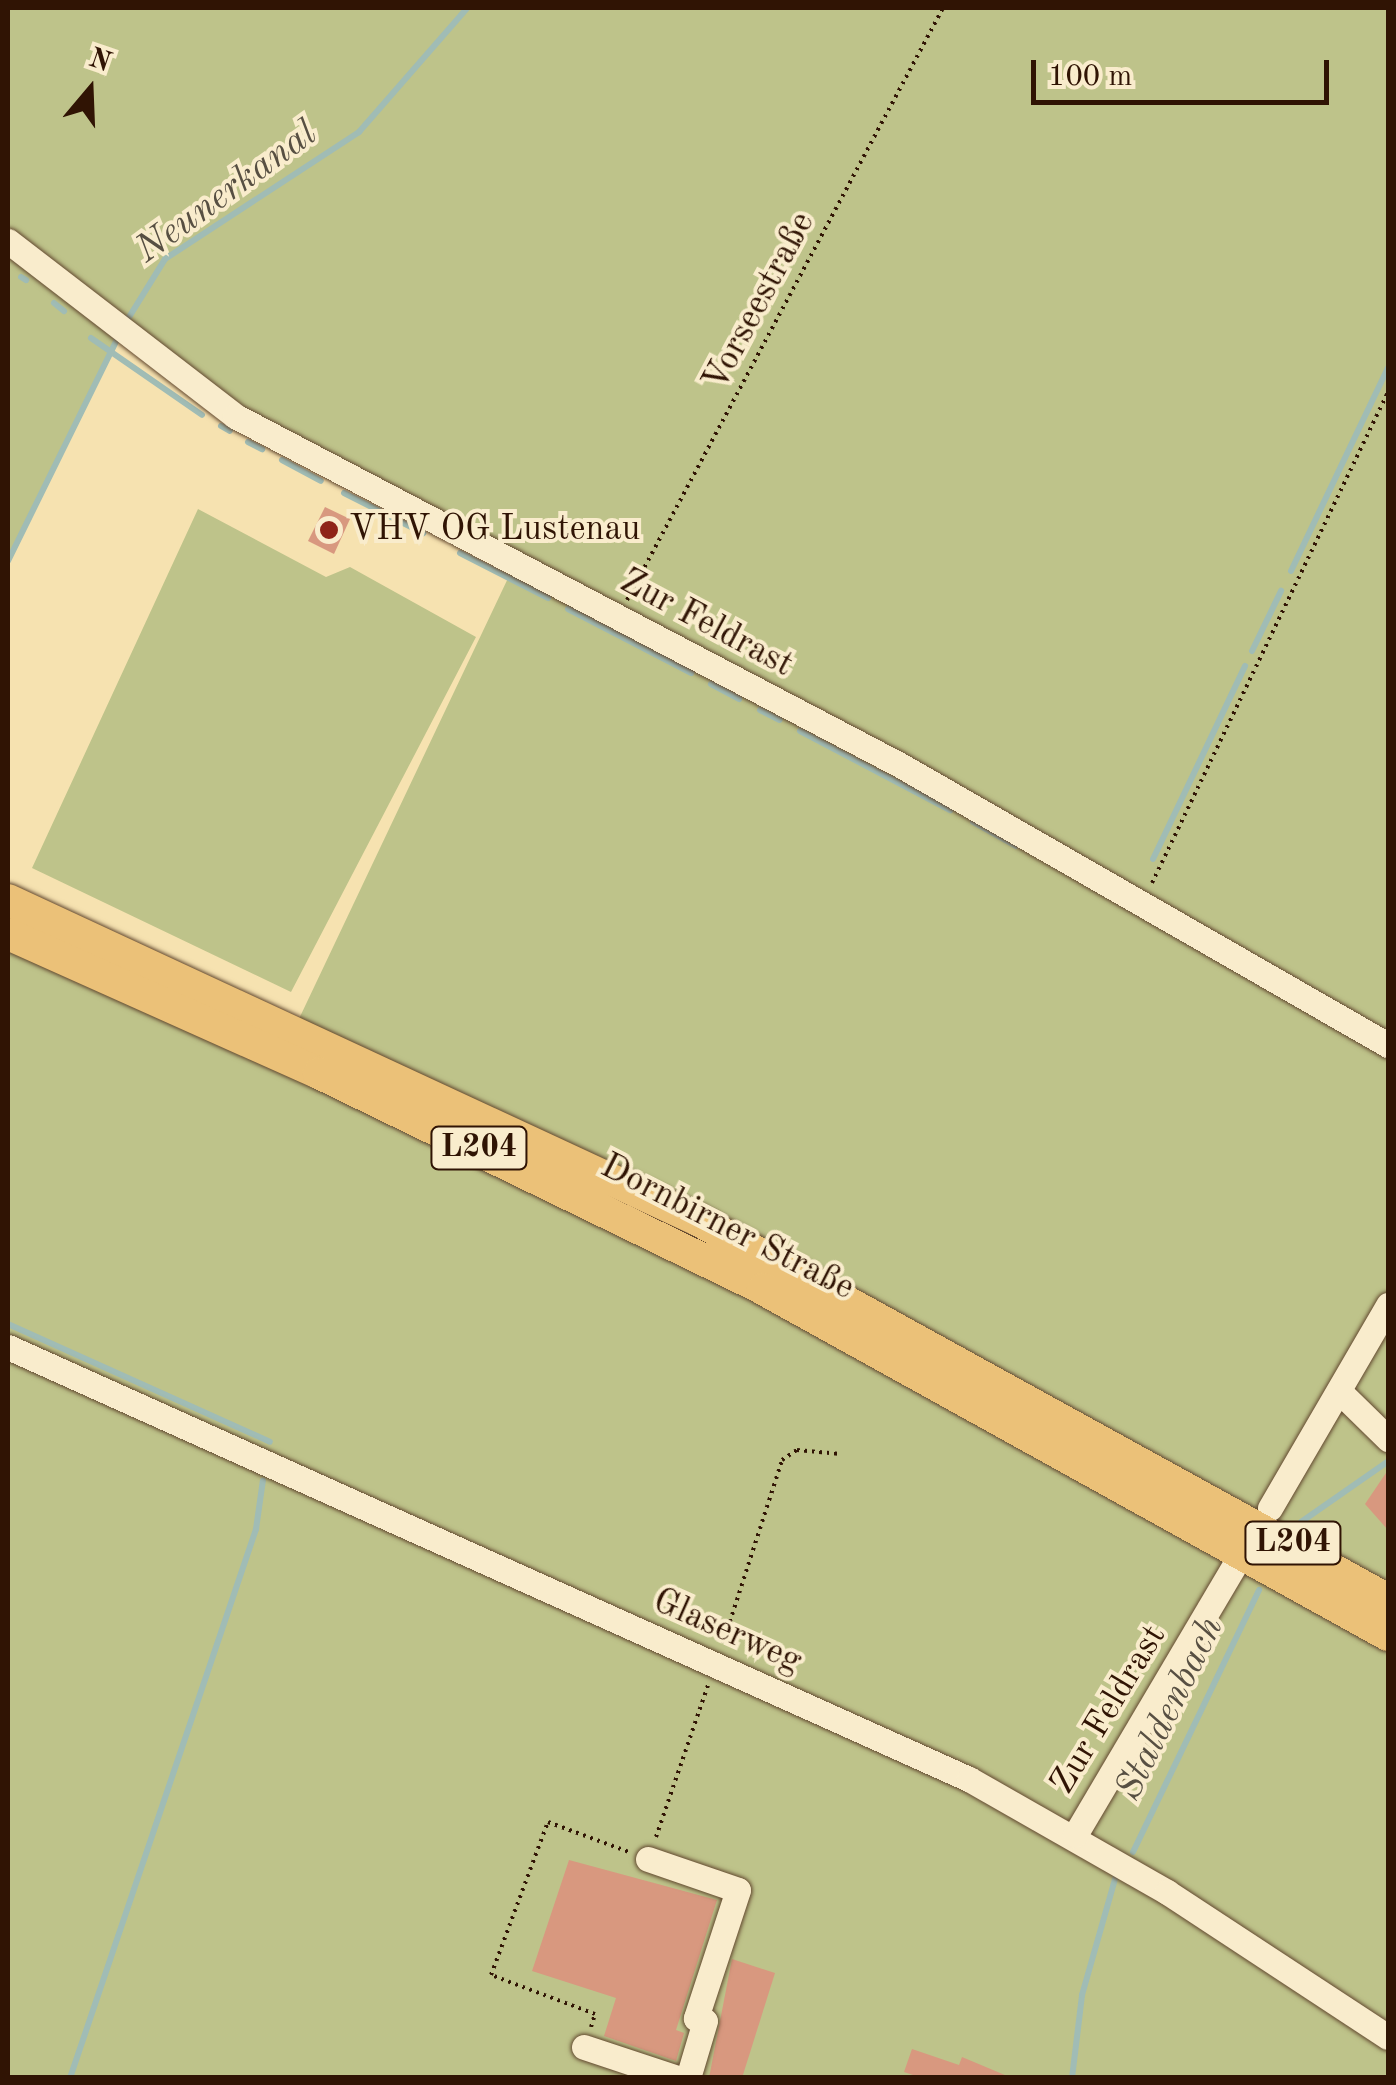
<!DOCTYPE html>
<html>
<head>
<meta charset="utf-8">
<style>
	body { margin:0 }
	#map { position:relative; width:1396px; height:2085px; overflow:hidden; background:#f6e2b0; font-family:"Old Standard TT",serif }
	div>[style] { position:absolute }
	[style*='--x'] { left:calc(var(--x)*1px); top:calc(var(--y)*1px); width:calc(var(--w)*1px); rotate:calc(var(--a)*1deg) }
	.green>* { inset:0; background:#bec38a }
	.stream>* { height:6px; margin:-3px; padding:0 3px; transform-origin:3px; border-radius:3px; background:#a0bcb5 }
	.building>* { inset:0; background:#d8987f }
	.path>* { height:4px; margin-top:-2px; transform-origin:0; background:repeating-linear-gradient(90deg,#301404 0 2.5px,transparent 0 7.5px) }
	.roads { filter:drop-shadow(0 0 2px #62482f) drop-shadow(0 0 2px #62482f) }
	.minor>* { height:25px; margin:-12.5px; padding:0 12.5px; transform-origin:12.5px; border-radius:12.5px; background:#f9eccc }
	.major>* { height:32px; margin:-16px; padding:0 16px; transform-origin:16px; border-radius:16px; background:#ebc178 }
	.dots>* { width:28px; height:28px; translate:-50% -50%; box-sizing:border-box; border:5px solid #f9eccc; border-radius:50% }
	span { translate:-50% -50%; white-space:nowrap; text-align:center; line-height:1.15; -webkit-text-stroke:8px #f9eccc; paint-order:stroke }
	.shield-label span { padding:2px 8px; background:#f9eccc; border:2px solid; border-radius:8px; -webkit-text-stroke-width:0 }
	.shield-label { font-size:32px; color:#301404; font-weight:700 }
	.street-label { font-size:35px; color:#301404 }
	.poi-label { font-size:35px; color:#301404 }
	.left { translate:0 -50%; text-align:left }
	.water-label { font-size:38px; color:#574f42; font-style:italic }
	.frame { position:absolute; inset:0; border:10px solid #301404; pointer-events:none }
	.north { position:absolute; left:40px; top:40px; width:100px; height:100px; -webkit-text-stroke:8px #f9eccc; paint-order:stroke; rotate:19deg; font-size:28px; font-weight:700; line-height:40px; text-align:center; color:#301404 }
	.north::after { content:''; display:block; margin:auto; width:35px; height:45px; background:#301404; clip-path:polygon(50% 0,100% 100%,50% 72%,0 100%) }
	.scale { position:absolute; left:1031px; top:60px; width:298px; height:45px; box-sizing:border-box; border:5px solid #301404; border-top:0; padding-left:12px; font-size:30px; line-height:35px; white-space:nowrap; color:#301404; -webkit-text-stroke:8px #f9eccc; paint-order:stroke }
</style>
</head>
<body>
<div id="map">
	<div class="green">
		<i style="clip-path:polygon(8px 8px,1388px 8px,1388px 2077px,8px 2077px,8px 938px,288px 1042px,510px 574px,206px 389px,8px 236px)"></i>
		<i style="clip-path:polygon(8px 249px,116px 339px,8px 560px)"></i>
		<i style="clip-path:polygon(198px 509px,326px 577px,350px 567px,476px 637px,291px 992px,32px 868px)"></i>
	</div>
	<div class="stream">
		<i style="--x:21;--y:277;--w:6;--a:31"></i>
		<i style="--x:54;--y:303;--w:13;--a:39"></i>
		<i style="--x:126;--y:322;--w:74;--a:-58.2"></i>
		<i style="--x:165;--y:259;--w:232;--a:-33.2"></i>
		<i style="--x:359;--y:132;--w:164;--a:-48.9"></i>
		<i style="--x:91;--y:338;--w:135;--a:34.7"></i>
		<i style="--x:221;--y:426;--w:10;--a:29"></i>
		<i style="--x:248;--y:442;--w:16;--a:27"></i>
		<i style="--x:282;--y:460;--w:44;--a:28.3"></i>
		<i style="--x:344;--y:493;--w:89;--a:26.9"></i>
		<i style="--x:460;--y:553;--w:99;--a:27.1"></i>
		<i style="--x:8;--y:561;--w:254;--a:-63.8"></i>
		<i style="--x:1291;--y:571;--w:225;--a:-64.5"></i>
		<i style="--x:568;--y:609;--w:139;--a:27.5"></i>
		<i style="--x:1252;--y:651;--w:67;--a:-64.2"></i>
		<i style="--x:711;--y:684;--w:32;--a:28"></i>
		<i style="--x:760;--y:710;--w:22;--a:27"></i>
		<i style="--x:800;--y:731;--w:170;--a:27.8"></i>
		<i style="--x:973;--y:822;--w:49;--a:29.2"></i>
		<i style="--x:1153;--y:859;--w:214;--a:-64.5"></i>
		<i style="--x:8;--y:1324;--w:287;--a:24.2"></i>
		<i style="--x:1301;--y:1522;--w:105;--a:-34.9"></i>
		<i style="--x:1133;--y:1852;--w:291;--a:-64.3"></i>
		<i style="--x:70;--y:2078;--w:580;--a:-71.28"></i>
		<i style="--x:256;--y:1529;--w:49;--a:-81.9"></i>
		<i style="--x:1072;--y:2078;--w:84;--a:-83.1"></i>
		<i style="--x:1082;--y:1995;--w:124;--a:-74.1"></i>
	</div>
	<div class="building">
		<i style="clip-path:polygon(325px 507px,350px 519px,334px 554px,308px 541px)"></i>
		<i style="clip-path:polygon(1388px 1470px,1388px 1530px,1365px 1504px)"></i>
		<i style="clip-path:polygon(569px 1860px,717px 1900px,676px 2030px,684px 2033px,676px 2061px,604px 2036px,616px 1998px,532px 1971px)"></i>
		<i style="clip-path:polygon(732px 1959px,775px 1973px,742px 2078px,709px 2078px)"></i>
		<i style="clip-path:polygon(912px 2049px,959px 2065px,962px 2057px,1012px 2078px,922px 2078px,904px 2072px)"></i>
	</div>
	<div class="path">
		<i style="--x:627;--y:600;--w:671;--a:-61.91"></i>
		<i style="--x:1152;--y:883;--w:545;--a:-64.33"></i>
		<i style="--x:723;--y:1643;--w:192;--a:-72.1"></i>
		<i style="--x:782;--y:1460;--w:18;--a:-34"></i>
		<i style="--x:797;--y:1450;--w:44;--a:5.2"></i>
		<i style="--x:656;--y:1837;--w:161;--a:-71.1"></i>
		<i style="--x:591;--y:2027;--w:14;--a:-73"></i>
		<i style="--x:595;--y:2014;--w:111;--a:-159.4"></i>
		<i style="--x:491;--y:1975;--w:163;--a:-69.6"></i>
		<i style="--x:548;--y:1822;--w:86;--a:20.3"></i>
	</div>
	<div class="roads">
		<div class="minor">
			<i style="--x:8;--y:241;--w:287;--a:37.6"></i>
			<i style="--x:235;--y:416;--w:751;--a:27.69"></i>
			<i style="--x:900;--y:765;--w:563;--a:29.85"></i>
			<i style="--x:8;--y:1347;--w:1054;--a:24.21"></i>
			<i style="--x:969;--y:1779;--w:228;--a:29.7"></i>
			<i style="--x:1167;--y:1892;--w:264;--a:33.3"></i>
			<i style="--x:1339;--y:1391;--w:69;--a:44.4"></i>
			<i style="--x:1270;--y:1508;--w:235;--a:-59.8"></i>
			<i style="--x:1075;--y:1835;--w:310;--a:-59.4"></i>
			<i style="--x:648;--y:1859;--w:95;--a:19"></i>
			<i style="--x:738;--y:1890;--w:135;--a:108.2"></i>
			<i style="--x:696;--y:2018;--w:9;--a:18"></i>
			<i style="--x:705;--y:2021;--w:59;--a:106.6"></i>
			<i style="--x:584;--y:2047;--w:98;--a:18.4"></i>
		</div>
		<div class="major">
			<i style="--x:8;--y:900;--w:761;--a:24.88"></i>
			<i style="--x:698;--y:1220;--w:788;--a:28.84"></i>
			<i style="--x:8;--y:934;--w:341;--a:24.1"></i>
			<i style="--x:319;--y:1073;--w:494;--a:25.9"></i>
			<i style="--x:763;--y:1289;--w:714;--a:28.97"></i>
		</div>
	</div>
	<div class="dots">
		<i style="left:329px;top:530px;background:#8f2418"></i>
	</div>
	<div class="shield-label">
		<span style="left:479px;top:1148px">L204</span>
		<span style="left:1293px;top:1543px">L204</span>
	</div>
	<div class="street-label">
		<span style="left:760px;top:302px;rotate:-62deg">Vorseestraße</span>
		<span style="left:706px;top:624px;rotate:28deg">Zur Feldrast</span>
		<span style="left:727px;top:1228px;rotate:27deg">Dornbirner Straße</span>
		<span style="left:727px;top:1632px;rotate:24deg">Glaserweg</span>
		<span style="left:1109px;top:1710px;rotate:-59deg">Zur Feldrast</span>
	</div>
	<div class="poi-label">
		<span class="left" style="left:349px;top:530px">VHV OG Lustenau</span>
	</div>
	<div class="water-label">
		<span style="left:227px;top:193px;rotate:-36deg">Neunerkanal</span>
		<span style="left:1171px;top:1709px;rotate:-64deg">Staldenbach</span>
	</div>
	<div class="frame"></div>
	<div class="north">N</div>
	<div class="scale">100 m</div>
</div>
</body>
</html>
